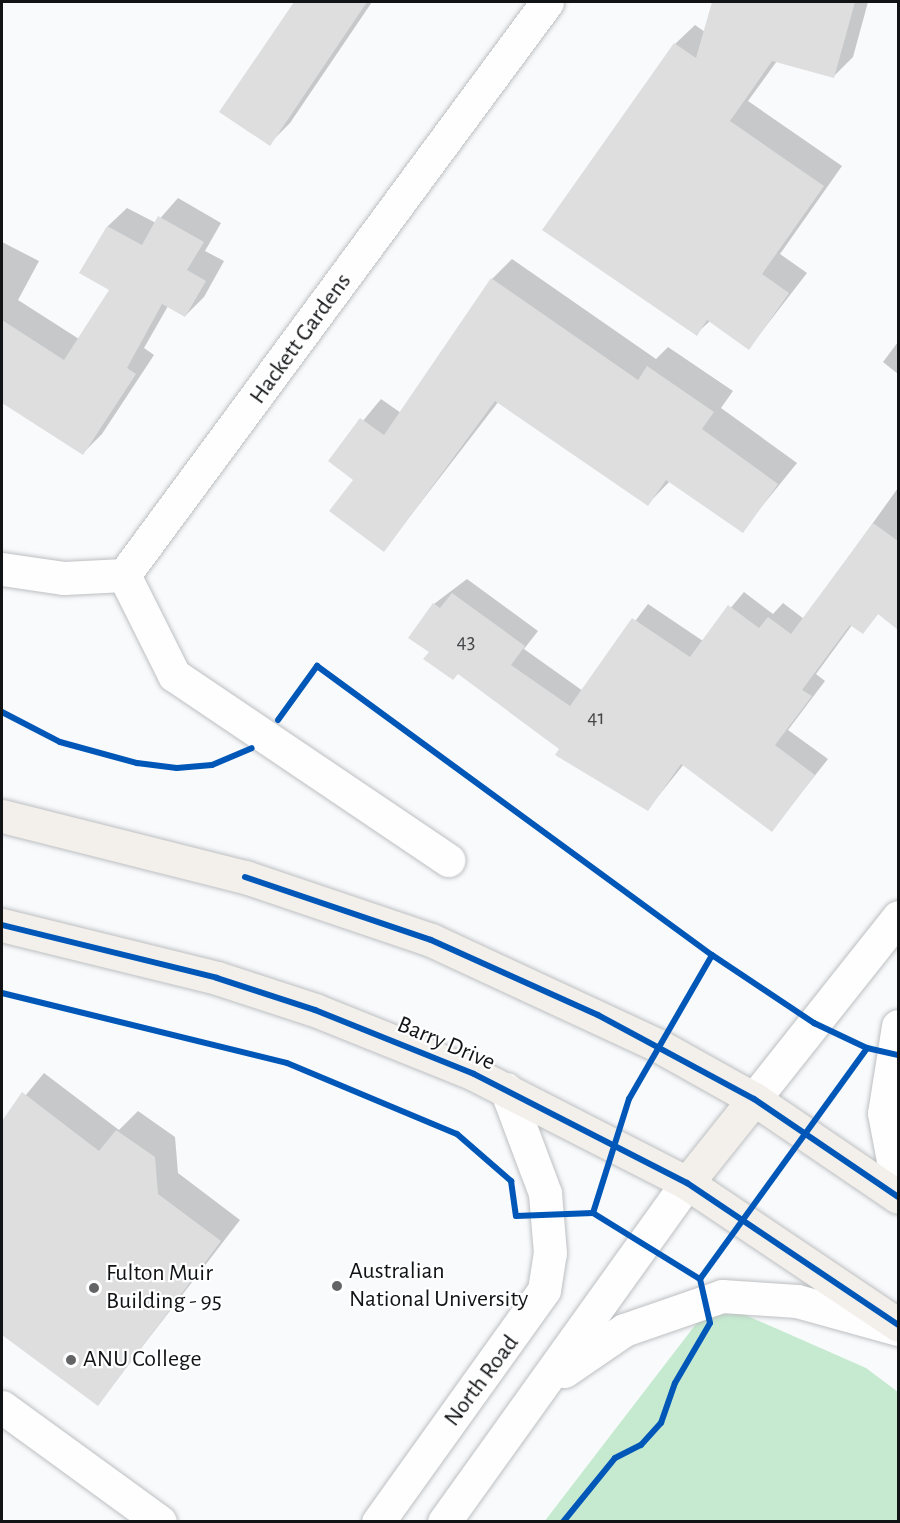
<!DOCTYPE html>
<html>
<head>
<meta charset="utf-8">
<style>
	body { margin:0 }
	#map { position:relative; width:900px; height:1523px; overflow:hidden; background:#f8fafc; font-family:"Alegreya Sans",sans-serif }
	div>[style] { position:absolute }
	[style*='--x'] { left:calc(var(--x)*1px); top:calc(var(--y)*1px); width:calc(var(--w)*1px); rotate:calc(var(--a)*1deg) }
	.green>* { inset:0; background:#c5eacf }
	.shadow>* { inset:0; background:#0003 }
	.building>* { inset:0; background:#dfdede }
	.roads { filter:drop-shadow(0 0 2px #bdbfc1) drop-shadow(0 0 2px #bdbfc1) }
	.minor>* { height:33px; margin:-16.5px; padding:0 16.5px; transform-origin:16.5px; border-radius:16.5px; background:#fefeff }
	.major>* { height:33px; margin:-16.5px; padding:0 16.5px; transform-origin:16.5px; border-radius:16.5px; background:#f3f0eb }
	.cycleway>* { height:6px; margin:-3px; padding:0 3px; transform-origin:3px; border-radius:3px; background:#0057b8 }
	.dots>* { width:16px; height:16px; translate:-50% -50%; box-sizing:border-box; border:3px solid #fff; border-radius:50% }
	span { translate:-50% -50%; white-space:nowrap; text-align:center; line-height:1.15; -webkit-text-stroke:4.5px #fff; paint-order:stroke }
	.number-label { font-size:21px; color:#444647 }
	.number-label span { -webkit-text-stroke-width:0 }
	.street-label { font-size:24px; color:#111315 }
	.poi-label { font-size:24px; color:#111315 }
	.left { translate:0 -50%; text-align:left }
	.frame { position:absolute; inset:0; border:3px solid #111315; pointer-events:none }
</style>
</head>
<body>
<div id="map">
	<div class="green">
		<i style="clip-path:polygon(706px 1311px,743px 1314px,866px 1368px,898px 1392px,898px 1521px,544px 1522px)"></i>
	</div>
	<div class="shadow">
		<i style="clip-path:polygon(296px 2px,372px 2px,290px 123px,269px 144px,221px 112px)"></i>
		<i style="clip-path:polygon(713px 2px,868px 2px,853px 57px,834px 76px,777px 61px,748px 101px,842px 166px,780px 254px,807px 273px,749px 348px,710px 321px,696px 334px,675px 44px,695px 25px,705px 32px)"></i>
		<i style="clip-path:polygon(178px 198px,221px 223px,205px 251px,224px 261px,204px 297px,185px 316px,168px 306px,144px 348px,154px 355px,102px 434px,83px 453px,2px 401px,2px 242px,39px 261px,18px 300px,79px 339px,111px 290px,81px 272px,108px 226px,127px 208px,156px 223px)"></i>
		<i style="clip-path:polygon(512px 259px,656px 359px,668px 347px,733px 391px,721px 408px,797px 463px,742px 531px,670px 481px,648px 504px,499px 401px,384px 550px,355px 479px,330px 461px,381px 399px,401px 413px,492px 279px)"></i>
		<i style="clip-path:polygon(898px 342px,898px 374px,883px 362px)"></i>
		<i style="clip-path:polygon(898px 488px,898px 590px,863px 632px,852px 625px,816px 674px,825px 681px,788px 730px,828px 759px,772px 830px,684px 764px,648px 809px,431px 652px,434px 604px,467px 579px,538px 631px,524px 649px,583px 691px,648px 604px,703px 641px,744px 592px,773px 614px,783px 603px,804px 619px)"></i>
		<i style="clip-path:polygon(44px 1073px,119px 1130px,138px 1111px,175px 1137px,178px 1173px,240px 1220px,98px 1404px,2px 1333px,2px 1124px)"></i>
	</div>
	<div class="building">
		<i style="clip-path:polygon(294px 2px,367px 2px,270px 146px,219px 112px)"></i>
		<i style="clip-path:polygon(712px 2px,855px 2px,834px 78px,772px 61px,730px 121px,824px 186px,762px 274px,789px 293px,749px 350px,707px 320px,697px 336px,542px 230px,674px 43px,696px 58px)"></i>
		<i style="clip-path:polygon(158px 216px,204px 242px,187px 270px,206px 281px,185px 317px,162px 304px,127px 368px,136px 374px,83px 455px,2px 403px,2px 320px,64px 360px,109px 290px,79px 273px,107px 226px,142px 245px)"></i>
		<i style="clip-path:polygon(491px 278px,638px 380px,647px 366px,714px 412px,702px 429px,778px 484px,743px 533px,666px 480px,648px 506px,495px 401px,384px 552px,329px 511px,353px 480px,328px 461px,360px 418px,384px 435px)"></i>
		<i style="clip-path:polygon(873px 523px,898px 541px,898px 630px,878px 614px,863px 634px,850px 625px,802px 690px,812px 696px,775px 745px,815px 775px,772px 832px,681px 764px,648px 811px,555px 755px,559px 749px,458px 674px,453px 680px,423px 659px,429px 652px,408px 638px,433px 603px,440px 608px,452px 593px,525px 646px,511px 665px,570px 706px,632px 618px,690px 657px,728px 605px,759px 628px,768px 617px,791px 634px)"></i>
		<i style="clip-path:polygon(22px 1092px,99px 1151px,116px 1130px,155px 1157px,158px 1194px,221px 1241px,98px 1406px,2px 1335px,2px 1121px)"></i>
	</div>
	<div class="roads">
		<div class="minor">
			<i style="--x:2;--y:569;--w:63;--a:8.3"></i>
			<i style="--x:64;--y:578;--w:60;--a:-2.9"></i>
			<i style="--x:124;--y:575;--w:712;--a:-53.56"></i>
			<i style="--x:124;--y:575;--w:112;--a:63.4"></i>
			<i style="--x:174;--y:675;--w:331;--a:34"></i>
			<i style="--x:898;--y:1026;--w:88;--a:99.1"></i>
			<i style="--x:884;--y:1113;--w:75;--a:79.3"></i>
			<i style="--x:754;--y:1099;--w:232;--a:-51.6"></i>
			<i style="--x:564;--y:1371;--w:73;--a:-34.3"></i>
			<i style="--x:624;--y:1330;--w:104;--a:-19.1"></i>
			<i style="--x:722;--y:1296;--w:75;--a:3.8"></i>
			<i style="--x:797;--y:1301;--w:105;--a:15.5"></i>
			<i style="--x:2;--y:1407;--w:195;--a:36"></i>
			<i style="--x:378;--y:1522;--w:285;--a:-54.4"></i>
			<i style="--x:544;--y:1290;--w:37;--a:-81"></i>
			<i style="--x:550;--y:1253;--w:60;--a:-94.8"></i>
			<i style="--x:545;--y:1193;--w:111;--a:-110.6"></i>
			<i style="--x:444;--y:1522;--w:417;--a:-54.4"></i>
		</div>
		<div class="major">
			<i style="--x:2;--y:816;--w:251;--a:14.1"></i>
			<i style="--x:245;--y:877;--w:196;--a:18.7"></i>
			<i style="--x:431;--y:940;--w:251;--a:24.9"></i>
			<i style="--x:659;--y:1046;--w:109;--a:29.2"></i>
			<i style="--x:754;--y:1099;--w:174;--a:34.2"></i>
			<i style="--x:2;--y:925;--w:221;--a:13.8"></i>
			<i style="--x:217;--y:978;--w:103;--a:18.1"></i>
			<i style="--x:315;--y:1010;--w:171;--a:21.9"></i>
			<i style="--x:474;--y:1074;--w:239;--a:27.1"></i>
			<i style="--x:687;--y:1183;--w:254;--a:33.9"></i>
			<i style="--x:687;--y:1183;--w:107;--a:-51.4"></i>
		</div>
	</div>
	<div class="cycleway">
		<i style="--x:2;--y:712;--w:65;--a:27.3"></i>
		<i style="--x:60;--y:742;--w:80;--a:15.3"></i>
		<i style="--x:137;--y:763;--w:40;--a:7.1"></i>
		<i style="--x:177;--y:768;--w:35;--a:-5"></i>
		<i style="--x:212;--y:765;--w:43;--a:-23"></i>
		<i style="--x:278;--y:720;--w:67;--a:-54.2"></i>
		<i style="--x:317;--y:666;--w:489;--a:36.2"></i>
		<i style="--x:712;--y:955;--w:123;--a:33.7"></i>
		<i style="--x:814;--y:1023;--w:59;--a:25.3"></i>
		<i style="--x:867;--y:1048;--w:32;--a:13"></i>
		<i style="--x:245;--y:877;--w:196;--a:18.7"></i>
		<i style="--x:431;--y:940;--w:183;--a:24.2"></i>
		<i style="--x:598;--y:1015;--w:177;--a:28.3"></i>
		<i style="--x:754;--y:1099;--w:174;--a:34.2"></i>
		<i style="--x:2;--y:925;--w:221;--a:13.8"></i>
		<i style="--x:217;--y:978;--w:103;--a:18.1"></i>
		<i style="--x:315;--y:1010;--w:171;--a:21.9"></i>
		<i style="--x:474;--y:1074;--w:239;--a:27.1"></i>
		<i style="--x:687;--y:1183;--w:254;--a:33.9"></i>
		<i style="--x:2;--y:993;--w:293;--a:13.8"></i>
		<i style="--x:287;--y:1063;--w:184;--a:22.7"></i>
		<i style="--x:457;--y:1134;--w:72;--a:41"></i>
		<i style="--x:511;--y:1181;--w:35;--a:82"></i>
		<i style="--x:516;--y:1216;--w:77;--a:-2.2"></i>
		<i style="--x:593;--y:1213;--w:126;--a:31.7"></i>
		<i style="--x:593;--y:1213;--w:120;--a:-72.5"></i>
		<i style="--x:629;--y:1099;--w:166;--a:-60"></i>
		<i style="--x:563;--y:1522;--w:82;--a:-50.9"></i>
		<i style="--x:615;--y:1458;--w:29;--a:-27"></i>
		<i style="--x:641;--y:1445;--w:30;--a:-48"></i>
		<i style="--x:661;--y:1423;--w:42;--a:-70.7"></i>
		<i style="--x:675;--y:1383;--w:69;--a:-59.7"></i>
		<i style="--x:710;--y:1323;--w:45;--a:-102.8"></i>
		<i style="--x:700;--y:1279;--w:285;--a:-54.1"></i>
	</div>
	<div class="dots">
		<i style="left:337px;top:1286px;background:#626466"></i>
		<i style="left:94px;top:1288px;background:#626466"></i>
		<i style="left:71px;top:1360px;background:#626466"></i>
	</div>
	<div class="number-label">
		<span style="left:466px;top:642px">43</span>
		<span style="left:596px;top:718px">41</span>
	</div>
	<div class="street-label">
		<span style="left:301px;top:339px;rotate:-54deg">Hackett Gardens</span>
		<span style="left:446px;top:1044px;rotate:23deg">Barry Drive</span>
		<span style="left:482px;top:1381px;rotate:-53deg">North Road</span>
	</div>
	<div class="poi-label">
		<span class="left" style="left:349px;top:1286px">Australian<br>National University</span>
		<span class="left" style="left:106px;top:1288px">Fulton Muir<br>Building - 95</span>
		<span class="left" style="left:83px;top:1360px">ANU College</span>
	</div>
	<div class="frame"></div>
</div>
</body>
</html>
